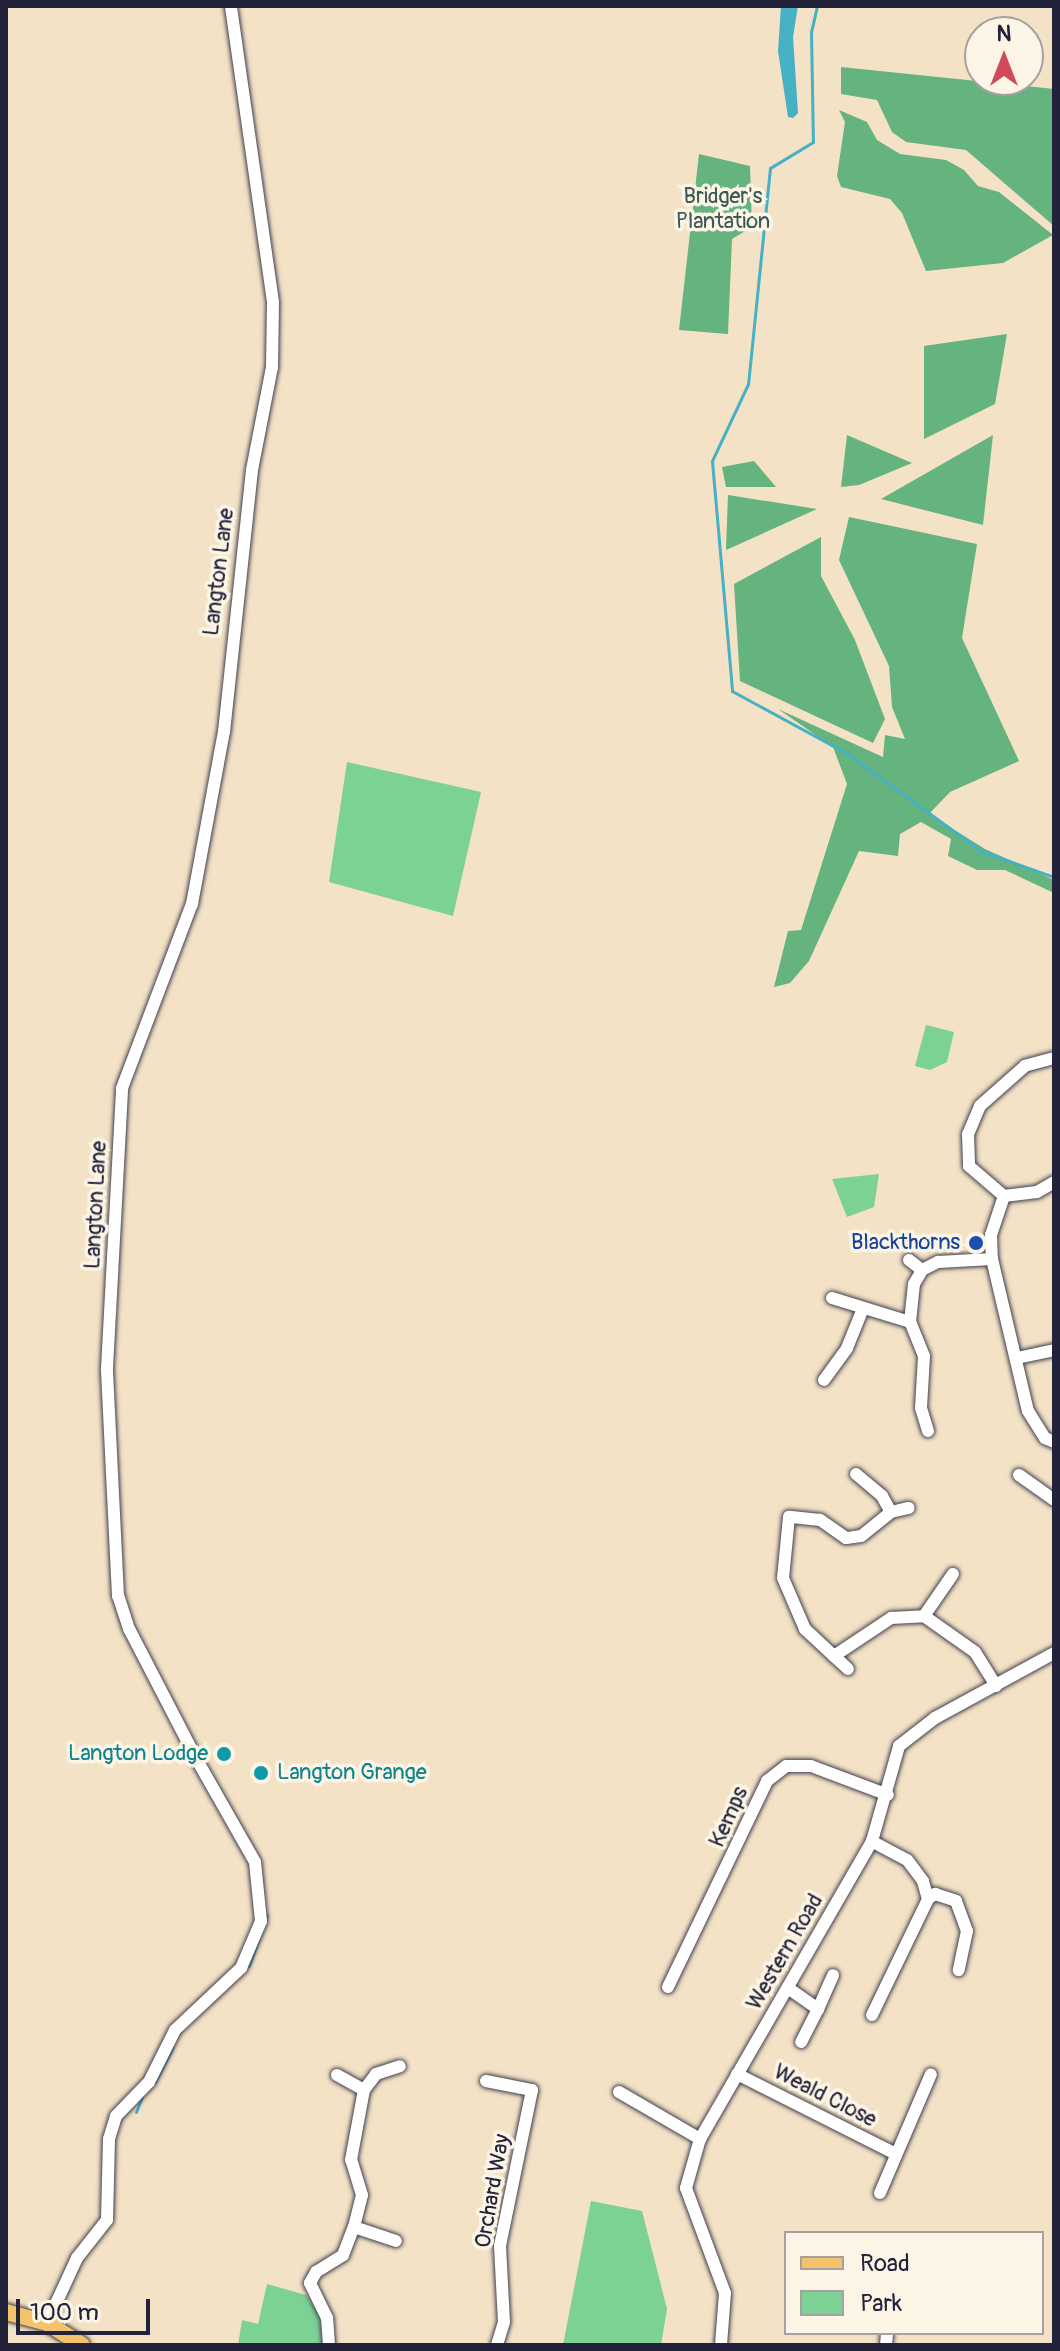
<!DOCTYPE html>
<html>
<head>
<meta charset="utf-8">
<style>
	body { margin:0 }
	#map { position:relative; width:1060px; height:2351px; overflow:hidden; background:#f3e2c5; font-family:Pangolin,sans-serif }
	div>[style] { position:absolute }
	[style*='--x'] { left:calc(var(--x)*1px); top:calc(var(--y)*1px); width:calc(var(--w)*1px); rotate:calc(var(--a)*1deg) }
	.green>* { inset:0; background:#7cd195 }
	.forest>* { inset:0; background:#65b37e }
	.water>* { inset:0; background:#46b0c5 }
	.stream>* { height:3px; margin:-1.5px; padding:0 1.5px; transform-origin:1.5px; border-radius:1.5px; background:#46b0c5 }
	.roads { filter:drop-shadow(0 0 2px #413f50) drop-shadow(0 0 2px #413f50) }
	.minor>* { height:12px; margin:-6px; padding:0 6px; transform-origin:6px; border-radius:6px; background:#fff }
	.major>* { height:16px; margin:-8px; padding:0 8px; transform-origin:8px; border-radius:8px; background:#f3c26a }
	.dots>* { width:22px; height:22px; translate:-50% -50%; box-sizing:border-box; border:4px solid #fcf5e5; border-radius:50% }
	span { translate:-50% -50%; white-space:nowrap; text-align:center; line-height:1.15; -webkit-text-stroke:7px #fcf5e5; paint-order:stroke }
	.park-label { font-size:22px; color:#3d5756 }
	.street-label { font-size:22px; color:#22223b }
	.transit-label { font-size:22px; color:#164399 }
	.right { translate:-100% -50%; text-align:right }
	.culture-label { font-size:22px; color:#0d838f }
	.left { translate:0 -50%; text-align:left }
	.frame { position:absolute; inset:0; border:8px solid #22223b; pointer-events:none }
	.legend { position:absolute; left:784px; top:2231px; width:260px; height:104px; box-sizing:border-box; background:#fcf5e5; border:2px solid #a5a1a1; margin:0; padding:10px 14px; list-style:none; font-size:24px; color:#22223b }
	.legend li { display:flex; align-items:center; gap:16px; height:40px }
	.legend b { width:40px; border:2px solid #a5a1a1 }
	.north { position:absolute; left:964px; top:16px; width:80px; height:80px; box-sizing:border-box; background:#fcf5e5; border:2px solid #a5a1a1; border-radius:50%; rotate:0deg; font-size:22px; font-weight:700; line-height:32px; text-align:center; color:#22223b }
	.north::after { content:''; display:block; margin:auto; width:28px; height:36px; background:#d1495b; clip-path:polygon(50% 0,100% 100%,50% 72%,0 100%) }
	.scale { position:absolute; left:16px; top:2299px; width:134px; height:36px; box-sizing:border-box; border:4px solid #22223b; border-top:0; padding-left:10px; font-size:24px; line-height:28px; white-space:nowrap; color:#22223b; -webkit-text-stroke:6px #fcf5e5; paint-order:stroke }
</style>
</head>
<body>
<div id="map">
	<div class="green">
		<i style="clip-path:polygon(347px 762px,481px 792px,453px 916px,329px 882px)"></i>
		<i style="clip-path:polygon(926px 1025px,954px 1032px,947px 1062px,930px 1070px,915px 1066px)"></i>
		<i style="clip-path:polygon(879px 1174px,874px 1207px,847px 1217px,832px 1179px)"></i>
		<i style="clip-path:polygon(591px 2201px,642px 2211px,667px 2309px,661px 2345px,563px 2345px)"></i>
		<i style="clip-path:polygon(267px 2284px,306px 2295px,320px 2315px,322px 2345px,238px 2345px,242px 2320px,258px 2324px)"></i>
	</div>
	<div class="forest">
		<i style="clip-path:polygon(841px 67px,1054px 89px,1054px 226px,966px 150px,906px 142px,892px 132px,877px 100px,841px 94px)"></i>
		<i style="clip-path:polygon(839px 110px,867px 122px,877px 140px,900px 154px,946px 160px,964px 170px,978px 186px,999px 192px,1053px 235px,1003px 263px,926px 271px,902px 213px,890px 199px,841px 187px,837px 176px,845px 122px)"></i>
		<i style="clip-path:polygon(699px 154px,750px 166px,752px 227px,732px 239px,728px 334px,679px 330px)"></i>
		<i style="clip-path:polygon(1007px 334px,995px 404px,924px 439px,924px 346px)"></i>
		<i style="clip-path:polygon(847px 435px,912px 463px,859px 485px,841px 487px)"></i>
		<i style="clip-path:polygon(993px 435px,983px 525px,881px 499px)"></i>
		<i style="clip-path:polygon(754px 461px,776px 487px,726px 487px,722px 467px)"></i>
		<i style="clip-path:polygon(728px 495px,817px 509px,726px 550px)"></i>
		<i style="clip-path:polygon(849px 517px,977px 544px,962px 638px,1019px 761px,950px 792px,929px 814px,985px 849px,1054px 880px,1054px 893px,1005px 870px,977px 870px,948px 856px,951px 839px,921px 822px,900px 834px,898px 856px,859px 851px,809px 961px,790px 983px,774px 987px,788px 931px,801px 930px,847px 784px,833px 747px,778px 709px,883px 757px,885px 735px,905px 739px,892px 707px,889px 666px,839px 560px)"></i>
		<i style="clip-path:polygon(821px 537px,821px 576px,855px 640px,885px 719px,873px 743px,740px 681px,734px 584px)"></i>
	</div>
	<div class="water">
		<i style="clip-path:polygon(781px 6px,798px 6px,793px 37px,798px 113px,793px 118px,788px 117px,778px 51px)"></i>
	</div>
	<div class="stream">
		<i style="--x:817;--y:6;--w:27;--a:103"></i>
		<i style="--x:811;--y:32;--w:110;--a:89"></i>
		<i style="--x:813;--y:142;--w:50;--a:148.8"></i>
		<i style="--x:770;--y:168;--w:217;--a:95.8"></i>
		<i style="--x:748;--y:384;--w:85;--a:115.1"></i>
		<i style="--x:712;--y:461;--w:231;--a:85"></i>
		<i style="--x:732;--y:691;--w:132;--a:28.5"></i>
		<i style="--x:848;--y:754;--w:165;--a:36.1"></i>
		<i style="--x:981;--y:851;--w:77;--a:19.6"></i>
		<i style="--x:249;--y:1966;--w:54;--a:-70.6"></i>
		<i style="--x:155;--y:2082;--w:39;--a:-63"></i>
		<i style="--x:136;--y:2112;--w:16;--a:-68"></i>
	</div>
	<div class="roads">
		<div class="minor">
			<i style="--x:1054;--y:1058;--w:30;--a:165"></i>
			<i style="--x:1025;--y:1066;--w:60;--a:138.4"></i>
			<i style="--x:980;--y:1106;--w:30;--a:113"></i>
			<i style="--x:968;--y:1134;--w:32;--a:88"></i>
			<i style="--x:969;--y:1166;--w:46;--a:40.6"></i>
			<i style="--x:1004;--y:1196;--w:33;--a:-7"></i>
			<i style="--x:1037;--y:1192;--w:20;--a:-30"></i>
			<i style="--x:1004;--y:1196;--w:41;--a:108.4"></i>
			<i style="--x:991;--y:1235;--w:24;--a:88"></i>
			<i style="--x:992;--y:1259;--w:156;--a:76.7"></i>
			<i style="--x:1028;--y:1411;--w:32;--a:58"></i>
			<i style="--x:1045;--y:1438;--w:10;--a:24"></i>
			<i style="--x:909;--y:1260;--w:16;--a:38"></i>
			<i style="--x:832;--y:1298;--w:82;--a:17.1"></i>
			<i style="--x:1017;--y:1358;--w:38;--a:-12"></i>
			<i style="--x:824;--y:1380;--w:39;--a:-54"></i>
			<i style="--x:847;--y:1348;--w:40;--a:-68"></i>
			<i style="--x:928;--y:1431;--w:24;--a:-107"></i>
			<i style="--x:921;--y:1408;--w:52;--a:-86.7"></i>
			<i style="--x:924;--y:1356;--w:37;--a:-112"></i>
			<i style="--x:910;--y:1322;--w:38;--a:-84"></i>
			<i style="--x:914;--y:1284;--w:16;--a:-60"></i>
			<i style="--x:922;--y:1270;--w:18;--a:-27"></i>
			<i style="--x:938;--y:1262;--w:54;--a:-3.2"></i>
			<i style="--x:856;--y:1474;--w:34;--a:40"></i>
			<i style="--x:882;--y:1496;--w:18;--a:61"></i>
			<i style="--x:891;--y:1512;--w:38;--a:141"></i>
			<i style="--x:861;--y:1536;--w:15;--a:172"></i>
			<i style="--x:846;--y:1538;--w:32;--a:-145"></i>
			<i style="--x:820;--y:1520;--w:31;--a:-174"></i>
			<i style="--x:789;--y:1517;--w:61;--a:95.6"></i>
			<i style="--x:783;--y:1578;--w:56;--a:66.7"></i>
			<i style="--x:805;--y:1629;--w:40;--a:43"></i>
			<i style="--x:834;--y:1656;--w:69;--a:-33.7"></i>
			<i style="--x:891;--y:1618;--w:33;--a:-3"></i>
			<i style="--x:924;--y:1616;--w:62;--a:35.2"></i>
			<i style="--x:975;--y:1652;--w:40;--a:58"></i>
			<i style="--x:1019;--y:1475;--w:43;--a:35.5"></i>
			<i style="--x:891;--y:1512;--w:18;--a:-13"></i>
			<i style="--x:924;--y:1616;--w:51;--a:-55.4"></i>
			<i style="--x:834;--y:1656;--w:19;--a:43"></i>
			<i style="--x:928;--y:1899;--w:9;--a:-36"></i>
			<i style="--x:935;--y:1894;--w:22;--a:18"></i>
			<i style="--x:956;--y:1901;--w:32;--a:70"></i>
			<i style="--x:967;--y:1931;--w:40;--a:102"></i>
			<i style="--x:668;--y:1987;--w:229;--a:-64.3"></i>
			<i style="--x:767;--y:1781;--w:24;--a:-38"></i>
			<i style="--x:786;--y:1766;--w:25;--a:0"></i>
			<i style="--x:811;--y:1766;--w:82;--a:20.6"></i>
			<i style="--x:788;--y:1988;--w:37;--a:35"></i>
			<i style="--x:818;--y:2009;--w:37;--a:117"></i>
			<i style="--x:818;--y:2009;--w:37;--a:-66"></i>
			<i style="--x:872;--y:2015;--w:129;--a:-64.2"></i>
			<i style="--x:928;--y:1899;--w:19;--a:-106"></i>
			<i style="--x:923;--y:1881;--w:26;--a:-127"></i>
			<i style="--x:907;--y:1860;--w:40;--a:-152"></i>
			<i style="--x:737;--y:2074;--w:176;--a:26.7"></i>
			<i style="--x:337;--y:2075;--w:31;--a:29"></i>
			<i style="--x:486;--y:2081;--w:47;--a:11.1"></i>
			<i style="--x:532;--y:2090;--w:159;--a:101.6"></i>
			<i style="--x:500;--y:2246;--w:76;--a:87"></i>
			<i style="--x:504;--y:2322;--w:24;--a:107"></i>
			<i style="--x:619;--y:2092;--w:94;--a:30.1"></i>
			<i style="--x:880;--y:2193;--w:129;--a:-66.8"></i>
			<i style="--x:354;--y:2227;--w:44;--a:18.4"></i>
			<i style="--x:47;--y:2323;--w:72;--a:-65.2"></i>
			<i style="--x:77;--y:2258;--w:48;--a:-51.7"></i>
			<i style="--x:107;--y:2220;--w:81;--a:-88.6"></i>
			<i style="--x:109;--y:2139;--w:24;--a:-73"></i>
			<i style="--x:116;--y:2116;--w:47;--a:-45.9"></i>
			<i style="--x:149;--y:2082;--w:58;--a:-63.4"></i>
			<i style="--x:175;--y:2030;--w:91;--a:-43.2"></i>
			<i style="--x:241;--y:1968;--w:51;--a:-66.9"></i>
			<i style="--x:261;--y:1921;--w:59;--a:-95.8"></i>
			<i style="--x:255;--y:1862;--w:120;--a:-119.6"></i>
			<i style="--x:196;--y:1758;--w:145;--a:-117.4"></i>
			<i style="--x:129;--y:1629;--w:35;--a:-108"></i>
			<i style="--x:118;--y:1596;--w:228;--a:-92.8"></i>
			<i style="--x:107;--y:1368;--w:280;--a:-86.9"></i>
			<i style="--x:122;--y:1088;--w:197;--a:-69.2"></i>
			<i style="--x:192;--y:904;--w:175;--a:-79.5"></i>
			<i style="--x:224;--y:732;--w:263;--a:-83.9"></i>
			<i style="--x:252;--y:470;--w:105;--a:-79"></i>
			<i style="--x:272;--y:367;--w:65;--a:-89.1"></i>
			<i style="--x:273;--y:302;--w:299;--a:-98.1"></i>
			<i style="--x:329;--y:2345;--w:27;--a:-94"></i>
			<i style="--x:327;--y:2318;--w:39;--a:-116"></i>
			<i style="--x:310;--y:2283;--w:13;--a:-61"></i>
			<i style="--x:316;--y:2272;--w:32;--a:-32"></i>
			<i style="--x:343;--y:2255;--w:30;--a:-69"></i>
			<i style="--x:354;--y:2227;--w:33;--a:-76"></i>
			<i style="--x:362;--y:2195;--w:37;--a:-107"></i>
			<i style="--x:351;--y:2160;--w:71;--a:-79.5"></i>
			<i style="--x:364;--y:2090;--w:20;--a:-53"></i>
			<i style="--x:376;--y:2074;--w:25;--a:-18"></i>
			<i style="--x:721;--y:2345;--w:52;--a:-85.6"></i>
			<i style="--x:725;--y:2293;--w:112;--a:-110.4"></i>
			<i style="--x:686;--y:2188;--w:51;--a:-74.1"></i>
			<i style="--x:700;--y:2139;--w:344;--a:-60"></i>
			<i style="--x:872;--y:1841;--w:99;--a:-74.1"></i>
			<i style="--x:899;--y:1746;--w:46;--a:-37.9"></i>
			<i style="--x:935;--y:1718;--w:136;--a:-28.6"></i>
			<i style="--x:886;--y:2345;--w:12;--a:-85"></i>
		</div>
		<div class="major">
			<i style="--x:6;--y:2312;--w:42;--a:15"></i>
			<i style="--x:47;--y:2323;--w:41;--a:32.2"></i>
		</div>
	</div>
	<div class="dots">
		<i style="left:976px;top:1243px;background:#1a4fb4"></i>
		<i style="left:224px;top:1754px;background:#0f9aa8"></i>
		<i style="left:261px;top:1773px;background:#0f9aa8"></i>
	</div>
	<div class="park-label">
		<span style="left:723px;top:209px">Bridger's<br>Plantation</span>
	</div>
	<div class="street-label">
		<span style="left:219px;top:572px;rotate:-83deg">Langton Lane</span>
		<span style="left:96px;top:1205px;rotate:-87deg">Langton Lane</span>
		<span style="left:729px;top:1817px;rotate:-66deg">Kemps</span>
		<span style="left:785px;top:1952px;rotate:-60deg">Western Road</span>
		<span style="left:825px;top:2096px;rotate:27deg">Weald Close</span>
		<span style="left:493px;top:2191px;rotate:-80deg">Orchard Way</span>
	</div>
	<div class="transit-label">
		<span class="right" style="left:960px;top:1243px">Blackthorns</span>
	</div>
	<div class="culture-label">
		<span class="right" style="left:208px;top:1754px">Langton Lodge</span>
		<span class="left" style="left:277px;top:1773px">Langton Grange</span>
	</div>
	<div class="frame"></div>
	<ul class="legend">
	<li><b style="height:10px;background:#f3c26a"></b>Road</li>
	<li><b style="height:22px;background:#7cd195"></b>Park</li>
	</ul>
	<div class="north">N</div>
	<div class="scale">100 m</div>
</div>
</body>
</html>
